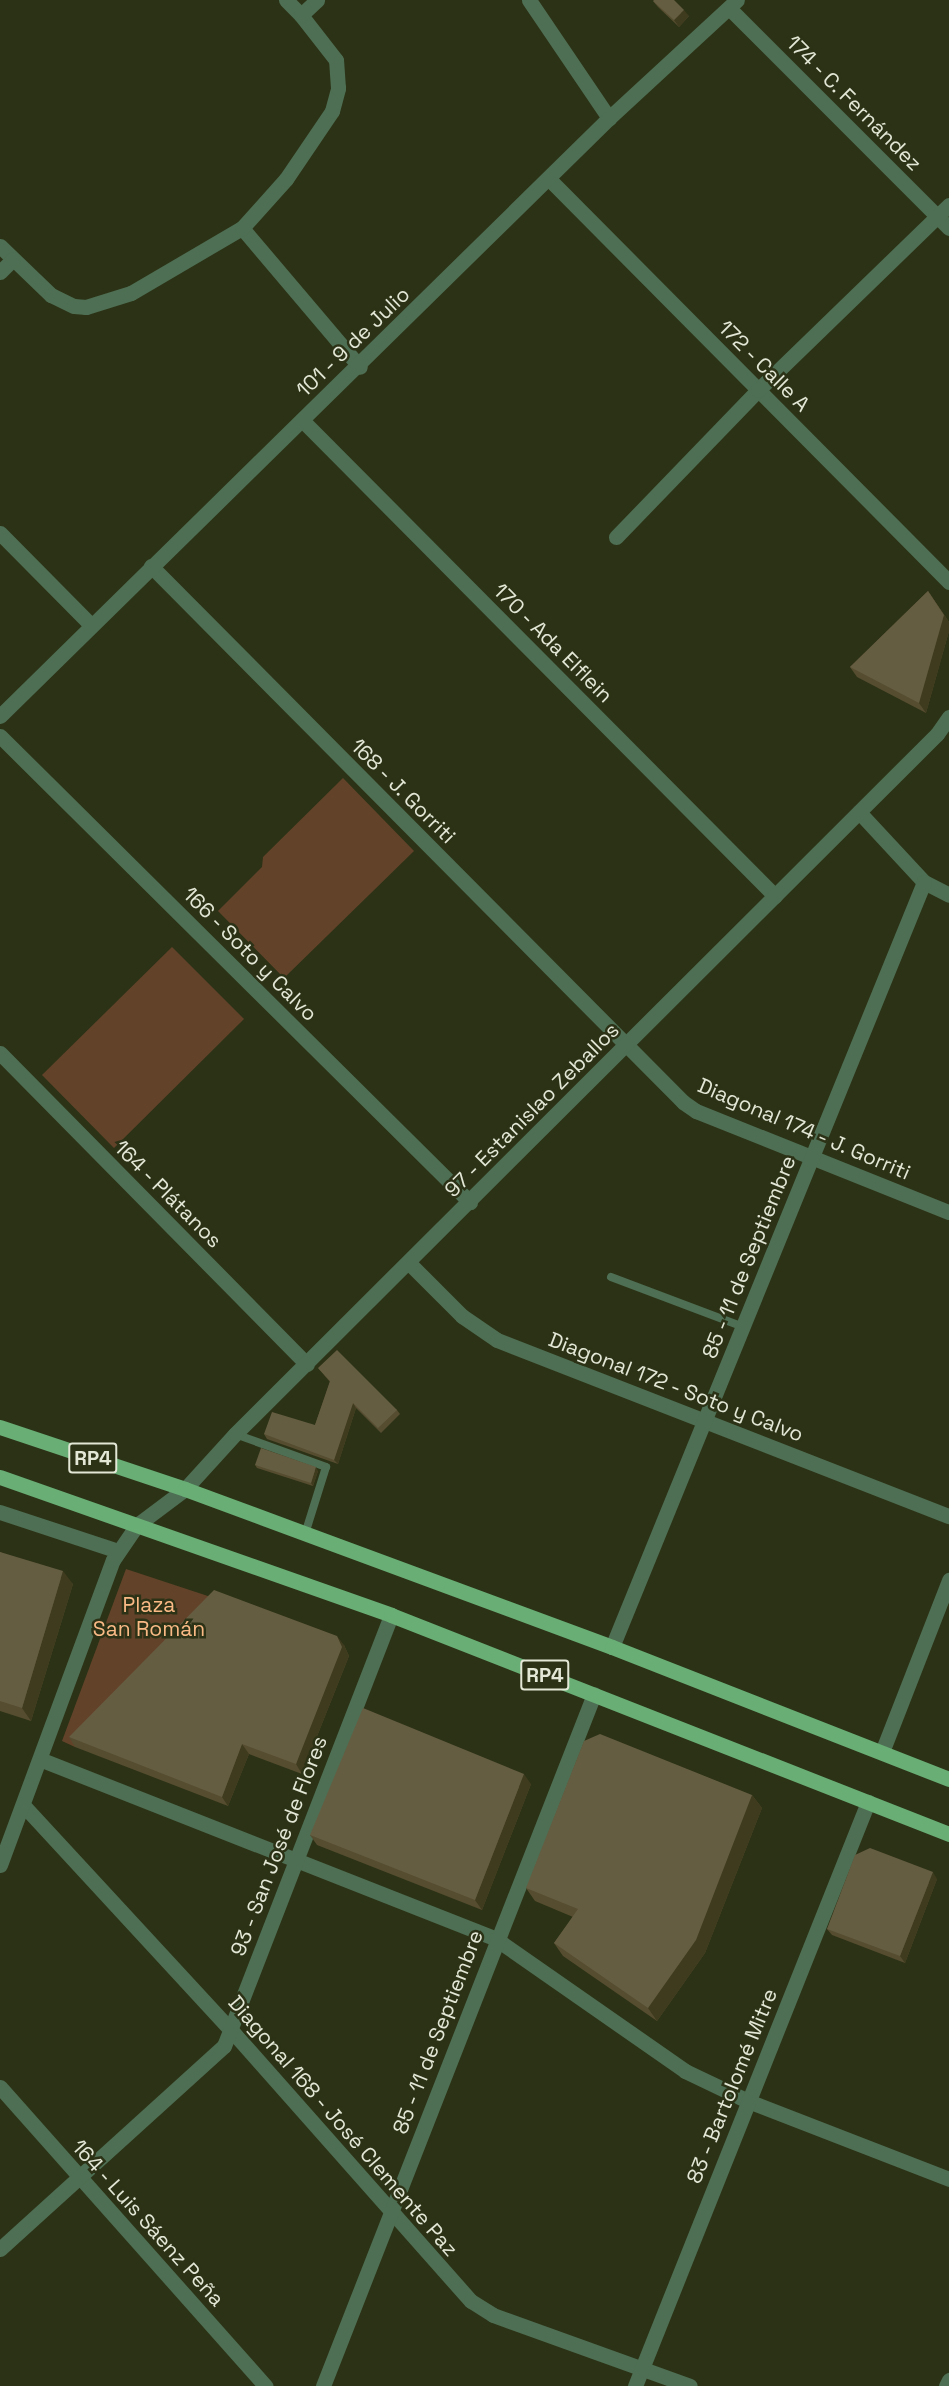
<!DOCTYPE html>
<html>
<head>
<meta charset="utf-8">
<style>
	body { margin:0 }
	#map { position:relative; width:949px; height:2386px; overflow:hidden; background:#2c3216; font-family:"Space Grotesk",sans-serif }
	div>[style] { position:absolute }
	[style*='--x'] { left:calc(var(--x)*1px); top:calc(var(--y)*1px); width:calc(var(--w)*1px); rotate:calc(var(--a)*1deg) }
	.green>* { inset:0; background:#62432a }
	.service>* { height:8px; margin:-4px; padding:0 4px; transform-origin:4px; border-radius:4px; background:#4e6f53 }
	.minor>* { height:15px; margin:-7.5px; padding:0 7.5px; transform-origin:7.5px; border-radius:7.5px; background:#4e6f53 }
	.tertiary>* { height:15px; margin:-7.5px; padding:0 7.5px; transform-origin:7.5px; border-radius:7.5px; background:#4e6f53 }
	.primary>* { height:15px; margin:-7.5px; padding:0 7.5px; transform-origin:7.5px; border-radius:7.5px; background:#68ae75 }
	.wall>* { inset:0; background:#564d30 }
	.shaded-wall>* { inset:0; background:#3f3b1e }
	.building>* { inset:0; background:#655d42 }
	span { translate:-50% -50%; white-space:nowrap; text-align:center; line-height:1.15; -webkit-text-stroke:5px #2c3216; paint-order:stroke }
	.shield-label span { padding:2px 4px; background:#2c3216; border:2px solid; border-radius:4px; -webkit-text-stroke-width:0 }
	.shield-label { font-size:20px; color:#e3e7d6; font-weight:700 }
	.street-label { font-size:21px; color:#e3e7d6 }
	.park-label { font-size:21px; color:#faba86 }
</style>
</head>
<body>
<div id="map">
	<div class="green">
		<i style="clip-path:polygon(343px 778px,414px 851px,284px 978px,218px 911px,262px 867px,263px 857px)"></i>
		<i style="clip-path:polygon(172px 947px,244px 1019px,114px 1148px,42px 1075px)"></i>
		<i style="clip-path:polygon(126px 1569px,220px 1600px,75px 1747px,62px 1741px)"></i>
	</div>
	<div class="service">
		<i style="--x:611;--y:1277;--w:141;--a:20.7"></i>
		<i style="--x:235;--y:1434;--w:97;--a:19.9"></i>
		<i style="--x:326;--y:1467;--w:70;--a:107.4"></i>
	</div>
	<div class="minor">
		<i style="--x:286;--y:0;--w:21;--a:45"></i>
		<i style="--x:529;--y:0;--w:143;--a:55.9"></i>
		<i style="--x:729;--y:8;--w:311;--a:45"></i>
		<i style="--x:549;--y:179;--w:568;--a:45.21"></i>
		<i style="--x:242;--y:228;--w:182;--a:49.7"></i>
		<i style="--x:0;--y:246;--w:71;--a:43.9"></i>
		<i style="--x:51;--y:295;--w:25;--a:26"></i>
		<i style="--x:74;--y:306;--w:12;--a:5"></i>
		<i style="--x:86;--y:307;--w:47;--a:-17.3"></i>
		<i style="--x:131;--y:293;--w:129;--a:-30.4"></i>
		<i style="--x:242;--y:228;--w:66;--a:-48.1"></i>
		<i style="--x:286;--y:179;--w:82;--a:-55.9"></i>
		<i style="--x:332;--y:111;--w:24;--a:-75"></i>
		<i style="--x:338;--y:88;--w:28;--a:-94"></i>
		<i style="--x:336;--y:60;--w:57;--a:-127.9"></i>
		<i style="--x:301;--y:15;--w:22;--a:-43"></i>
		<i style="--x:0;--y:272;--w:18;--a:-45"></i>
		<i style="--x:302;--y:420;--w:671;--a:45.18"></i>
		<i style="--x:0;--y:533;--w:129;--a:45.3"></i>
		<i style="--x:616;--y:537;--w:204;--a:-46"></i>
		<i style="--x:758;--y:390;--w:266;--a:-44.1"></i>
		<i style="--x:151;--y:566;--w:755;--a:45.21"></i>
		<i style="--x:683;--y:1102;--w:16;--a:35"></i>
		<i style="--x:696;--y:1111;--w:272;--a:21.8"></i>
		<i style="--x:0;--y:736;--w:662;--a:44.76"></i>
		<i style="--x:859;--y:812;--w:96;--a:47.1"></i>
		<i style="--x:924;--y:882;--w:28;--a:27"></i>
		<i style="--x:0;--y:1053;--w:437;--a:45.4"></i>
		<i style="--x:409;--y:1263;--w:75;--a:45"></i>
		<i style="--x:462;--y:1316;--w:42;--a:34.4"></i>
		<i style="--x:497;--y:1340;--w:485;--a:21.3"></i>
		<i style="--x:0;--y:1512;--w:124;--a:18.3"></i>
		<i style="--x:612;--y:1647;--w:826;--a:-67.81"></i>
		<i style="--x:882;--y:1752;--w:185;--a:-68.7"></i>
		<i style="--x:42;--y:1760;--w:488;--a:21.5"></i>
		<i style="--x:496;--y:1939;--w:231;--a:34.9"></i>
		<i style="--x:685;--y:2071;--w:70;--a:25.5"></i>
		<i style="--x:748;--y:2101;--w:216;--a:21.2"></i>
		<i style="--x:24;--y:1806;--w:305;--a:47.3"></i>
		<i style="--x:231;--y:2030;--w:362;--a:48.5"></i>
		<i style="--x:471;--y:2301;--w:26;--a:32"></i>
		<i style="--x:493;--y:2315;--w:209;--a:19.8"></i>
		<i style="--x:0;--y:1865;--w:325;--a:-69.7"></i>
		<i style="--x:113;--y:1560;--w:42;--a:-55.6"></i>
		<i style="--x:0;--y:2087;--w:400;--a:48.4"></i>
		<i style="--x:0;--y:2249;--w:302;--a:-42.2"></i>
		<i style="--x:224;--y:2046;--w:462;--a:-68.8"></i>
		<i style="--x:323;--y:2386;--w:743;--a:-68.61"></i>
		<i style="--x:635;--y:2386;--w:629;--a:-68.25"></i>
		<i style="--x:946;--y:2386;--w:7;--a:-63"></i>
	</div>
	<div class="tertiary">
		<i style="--x:0;--y:716;--w:854;--a:-44.48"></i>
		<i style="--x:609;--y:118;--w:174;--a:-42.7"></i>
		<i style="--x:137;--y:1525;--w:60;--a:-36.9"></i>
		<i style="--x:185;--y:1489;--w:74;--a:-47.7"></i>
		<i style="--x:235;--y:1434;--w:991;--a:-44.92"></i>
		<i style="--x:937;--y:734;--w:21;--a:-55"></i>
	</div>
	<div class="primary">
		<i style="--x:0;--y:1427;--w:195;--a:18.5"></i>
		<i style="--x:185;--y:1489;--w:455;--a:20.3"></i>
		<i style="--x:612;--y:1647;--w:362;--a:21.4"></i>
		<i style="--x:0;--y:1477;--w:415;--a:19.4"></i>
		<i style="--x:391;--y:1615;--w:599;--a:21.43"></i>
	</div>
	<div class="wall">
		<i style="clip-path:polygon(653px 1px,689px 16px,679px 27px,658px 7px)"></i>
		<i style="clip-path:polygon(928px 591px,949px 622px,949px 631px,926px 713px,857px 677px,850px 667px)"></i>
		<i style="clip-path:polygon(318px 1368px,397px 1410px,400px 1414px,381px 1433px,356px 1408px,338px 1464px,267px 1439px,264px 1434px,315px 1425px,330px 1382px)"></i>
		<i style="clip-path:polygon(255px 1465px,318px 1471px,313px 1486px,257px 1468px)"></i>
		<i style="clip-path:polygon(0 1552px,73px 1584px,31px 1721px,0 1711px)"></i>
		<i style="clip-path:polygon(344px 1645px,349px 1656px,302px 1774px,249px 1754px,228px 1806px,75px 1747px,69px 1737px)"></i>
		<i style="clip-path:polygon(531px 1784px,482px 1910px,317px 1845px,310px 1835px)"></i>
		<i style="clip-path:polygon(752px 1795px,762px 1808px,705px 1953px,657px 2021px,563px 1956px,554px 1943px,573px 1917px,535px 1901px,526px 1888px)"></i>
		<i style="clip-path:polygon(937px 1879px,905px 1963px,832px 1935px,827px 1929px)"></i>
	</div>
	<div class="shaded-wall">
		<i style="clip-path:polygon(684px 10px,689px 16px,679px 27px,674px 20px)"></i>
		<i style="clip-path:polygon(928px 591px,949px 622px,949px 631px,926px 713px,919px 703px)"></i>
		<i style="clip-path:polygon(353px 1403px,356px 1408px,338px 1464px,334px 1460px)"></i>
		<i style="clip-path:polygon(316px 1467px,318px 1471px,313px 1486px,311px 1483px)"></i>
		<i style="clip-path:polygon(63px 1571px,73px 1584px,31px 1721px,22px 1708px)"></i>
		<i style="clip-path:polygon(337px 1636px,344px 1645px,349px 1656px,302px 1774px,296px 1764px)"></i>
		<i style="clip-path:polygon(242px 1744px,249px 1754px,228px 1806px,222px 1797px)"></i>
		<i style="clip-path:polygon(524px 1774px,531px 1784px,482px 1910px,475px 1900px)"></i>
		<i style="clip-path:polygon(752px 1795px,762px 1808px,705px 1953px,657px 2021px,648px 2008px)"></i>
		<i style="clip-path:polygon(933px 1872px,937px 1879px,905px 1963px,900px 1956px)"></i>
	</div>
	<div class="building">
		<i style="clip-path:polygon(654px 0,674px 0,684px 10px,674px 20px,653px 1px)"></i>
		<i style="clip-path:polygon(928px 591px,944px 615px,919px 703px,850px 667px)"></i>
		<i style="clip-path:polygon(337px 1350px,397px 1410px,378px 1428px,353px 1403px,334px 1460px,264px 1434px,272px 1412px,315px 1425px,330px 1381px,318px 1368px)"></i>
		<i style="clip-path:polygon(261px 1448px,316px 1467px,311px 1483px,255px 1465px)"></i>
		<i style="clip-path:polygon(0 1552px,63px 1571px,22px 1708px,0 1701px)"></i>
		<i style="clip-path:polygon(214px 1590px,337px 1636px,342px 1647px,296px 1764px,242px 1744px,222px 1797px,69px 1737px)"></i>
		<i style="clip-path:polygon(363px 1708px,524px 1774px,475px 1900px,310px 1835px)"></i>
		<i style="clip-path:polygon(600px 1734px,752px 1795px,696px 1940px,648px 2008px,554px 1943px,578px 1909px,526px 1888px,584px 1741px)"></i>
		<i style="clip-path:polygon(870px 1848px,933px 1872px,900px 1956px,827px 1929px,855px 1855px)"></i>
	</div>
	<div class="shield-label">
		<span style="left:93px;top:1458px">RP4</span>
		<span style="left:545px;top:1675px">RP4</span>
	</div>
	<div class="street-label">
		<span style="left:854px;top:103px;rotate:45deg">174 - C. Fernández</span>
		<span style="left:353px;top:342px;rotate:-44deg">101 - 9 de Julio</span>
		<span style="left:764px;top:366px;rotate:45deg">172 - Calle A</span>
		<span style="left:553px;top:643px;rotate:45deg">170 - Ada Elflein</span>
		<span style="left:403px;top:791px;rotate:45deg">168 - J. Gorriti</span>
		<span style="left:250px;top:954px;rotate:45deg">166 - Soto y Calvo</span>
		<span style="left:532px;top:1110px;rotate:-45deg">97 - Estanislao Zeballos</span>
		<span style="left:804px;top:1129px;rotate:23deg">Diagonal 174 - J. Gorriti</span>
		<span style="left:168px;top:1194px;rotate:45deg">164 - Plátanos</span>
		<span style="left:749px;top:1257px;rotate:-68deg">85 - 11 de Septiembre</span>
		<span style="left:676px;top:1387px;rotate:21deg">Diagonal 172 - Soto y Calvo</span>
		<span style="left:279px;top:1846px;rotate:-69deg">93 - San José de Flores</span>
		<span style="left:438px;top:2032px;rotate:-69deg">85 - 11 de Septiembre</span>
		<span style="left:732px;top:2086px;rotate:-68deg">83 - Bartolomé Mitre</span>
		<span style="left:343px;top:2126px;rotate:49deg">Diagonal 168 - José Clemente Paz</span>
		<span style="left:148px;top:2223px;rotate:48deg">164 - Luis Sáenz Peña</span>
	</div>
	<div class="park-label">
		<span style="left:149px;top:1617px">Plaza<br>San Román</span>
	</div>
</div>
</body>
</html>
